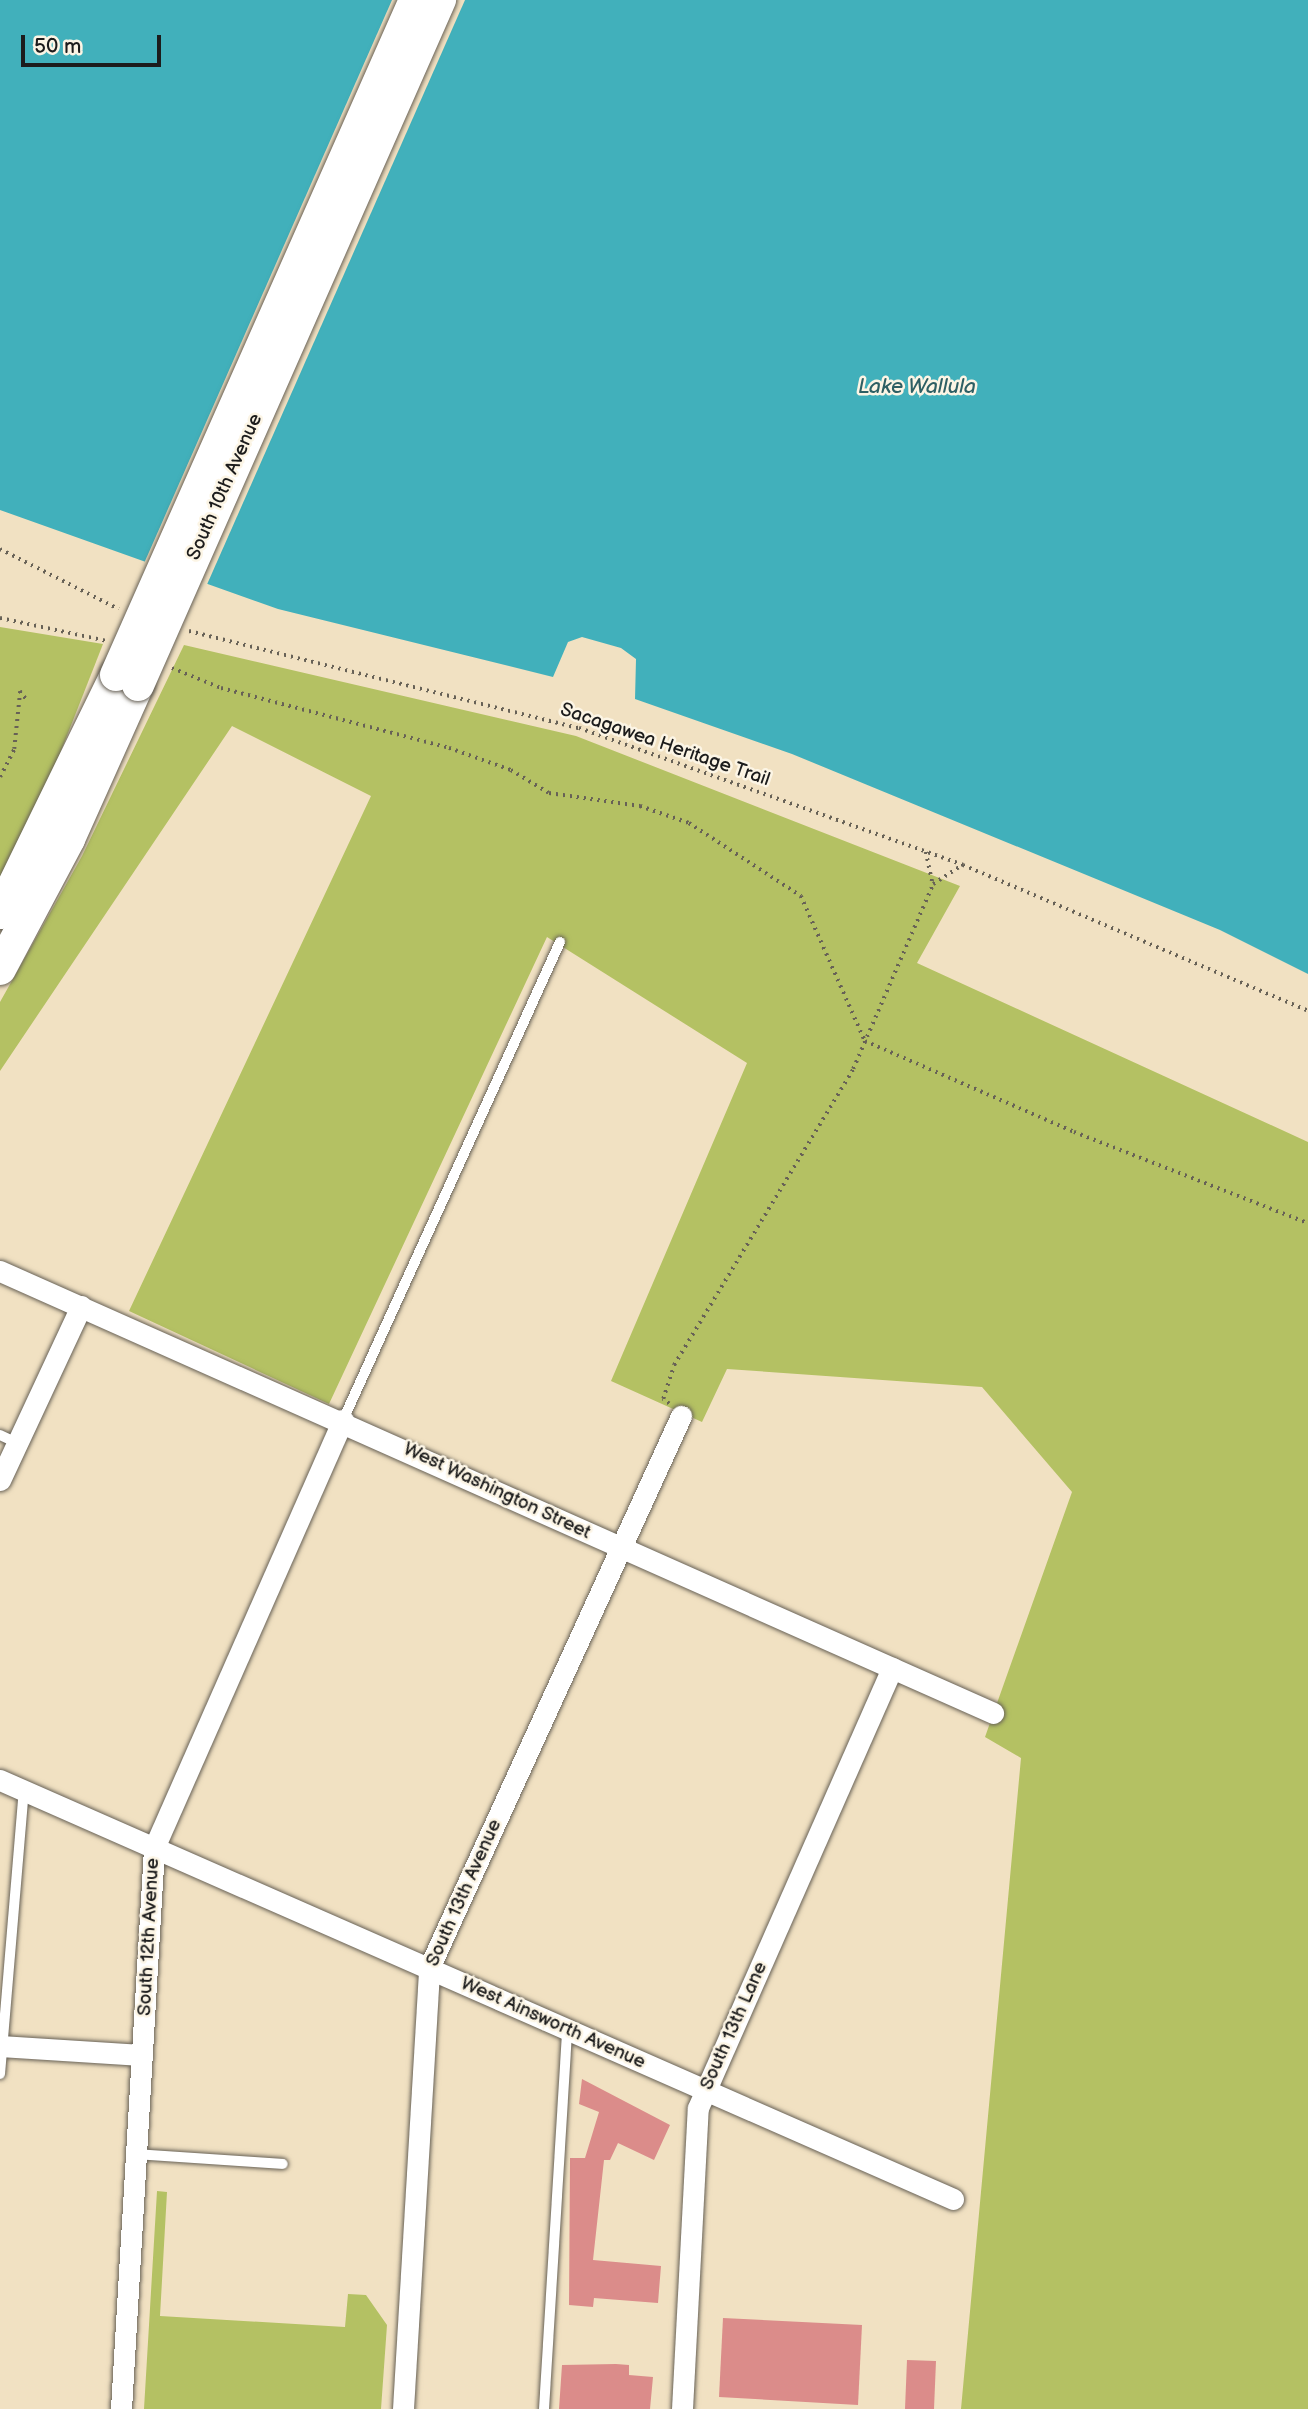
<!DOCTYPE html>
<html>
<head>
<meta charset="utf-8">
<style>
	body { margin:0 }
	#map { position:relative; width:1308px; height:2409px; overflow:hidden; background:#f1e1c2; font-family:"Balsamiq Sans",sans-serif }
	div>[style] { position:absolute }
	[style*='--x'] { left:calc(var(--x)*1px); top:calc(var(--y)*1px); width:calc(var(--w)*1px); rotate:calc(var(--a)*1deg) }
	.green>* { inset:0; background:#b4c163 }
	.water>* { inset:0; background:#41b0bb }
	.pier>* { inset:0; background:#f1e1c2 }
	.building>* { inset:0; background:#db8c8a }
	.path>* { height:3.5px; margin-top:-1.75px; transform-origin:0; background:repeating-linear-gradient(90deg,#676156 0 2px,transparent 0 7px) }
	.roads { filter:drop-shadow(0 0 2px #676156) drop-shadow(0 0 2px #676156) }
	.service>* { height:10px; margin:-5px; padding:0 5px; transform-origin:5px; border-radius:5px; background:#fff }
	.minor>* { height:21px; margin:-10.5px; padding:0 10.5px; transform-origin:10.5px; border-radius:10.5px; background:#fff }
	.primary>* { height:32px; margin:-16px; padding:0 16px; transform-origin:16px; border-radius:16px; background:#fff }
	.bridges { filter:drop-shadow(0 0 2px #676156) drop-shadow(0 0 2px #676156) }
	.primary-bridge>* { height:32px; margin:-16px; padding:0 16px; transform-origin:16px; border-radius:16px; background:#fff }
	span { translate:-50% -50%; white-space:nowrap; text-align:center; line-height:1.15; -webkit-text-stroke:5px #fcf5e5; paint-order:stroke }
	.street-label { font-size:19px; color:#1c1c1c }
	.water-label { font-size:21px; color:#2d5f64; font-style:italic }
	.scale { position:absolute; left:21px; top:35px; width:140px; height:32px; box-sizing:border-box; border:4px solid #1c1c1c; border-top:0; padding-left:9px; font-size:21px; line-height:24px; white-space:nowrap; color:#1c1c1c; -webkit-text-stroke:5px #fcf5e5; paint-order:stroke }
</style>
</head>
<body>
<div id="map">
	<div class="green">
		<i style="clip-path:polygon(0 627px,103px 644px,48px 784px,0 879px)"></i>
		<i style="clip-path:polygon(184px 645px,576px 736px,960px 886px,917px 963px,1308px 1142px,1308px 2409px,961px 2409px,1021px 1758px,985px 1737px,1072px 1492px,982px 1387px,727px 1369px,702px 1422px,611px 1381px,747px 1063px,547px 937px,329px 1404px,129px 1311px,371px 796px,232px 726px,0 1071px,0 1002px,82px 856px)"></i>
		<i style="clip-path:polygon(157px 2191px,167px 2192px,160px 2316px,345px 2327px,348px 2294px,366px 2295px,387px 2325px,381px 2409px,144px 2409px)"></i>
	</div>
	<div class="water">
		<i style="clip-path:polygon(0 0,1308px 0,1308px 974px,1220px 930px,792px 754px,635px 699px,636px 659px,621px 648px,582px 637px,568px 642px,553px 677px,278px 609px,0 510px)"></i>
	</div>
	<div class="pier">
		<i style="clip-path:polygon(392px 0,465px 0,205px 589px,142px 568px)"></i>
	</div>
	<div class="building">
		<i style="clip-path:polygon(582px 2079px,670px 2125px,654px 2160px,618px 2143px,610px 2160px,604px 2160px,593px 2260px,661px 2266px,658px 2303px,594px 2298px,593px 2307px,569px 2305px,570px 2158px,585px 2158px,599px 2112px,579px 2104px)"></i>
		<i style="clip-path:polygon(723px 2318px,862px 2325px,858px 2405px,719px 2397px)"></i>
		<i style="clip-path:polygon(907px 2360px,936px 2361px,934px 2409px,905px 2409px)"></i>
		<i style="clip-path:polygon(616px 2364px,629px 2365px,629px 2375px,653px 2377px,650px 2409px,559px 2409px,562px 2365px)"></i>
	</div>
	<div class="path">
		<i style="--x:0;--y:549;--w:133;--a:26.8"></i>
		<i style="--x:0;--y:618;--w:109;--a:12.1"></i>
		<i style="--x:189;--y:631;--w:402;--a:14"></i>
		<i style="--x:579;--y:728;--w:408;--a:19.6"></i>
		<i style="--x:963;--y:865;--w:375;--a:22.9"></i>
		<i style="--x:172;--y:668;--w:53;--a:22.2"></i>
		<i style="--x:221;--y:688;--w:236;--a:14.7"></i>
		<i style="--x:449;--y:748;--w:66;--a:19.5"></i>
		<i style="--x:511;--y:770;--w:44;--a:31.2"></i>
		<i style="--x:549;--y:793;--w:92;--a:8.1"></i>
		<i style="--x:640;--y:806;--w:52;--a:19.1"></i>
		<i style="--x:689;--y:823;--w:134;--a:33.1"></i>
		<i style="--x:801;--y:896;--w:158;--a:66.2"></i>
		<i style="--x:865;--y:1041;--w:228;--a:23.5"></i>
		<i style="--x:1074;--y:1132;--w:251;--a:21.3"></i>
		<i style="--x:0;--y:777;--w:31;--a:-63"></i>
		<i style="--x:14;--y:749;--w:58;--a:-84.1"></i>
		<i style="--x:20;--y:691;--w:10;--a:53"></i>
		<i style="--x:926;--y:852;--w:33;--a:78"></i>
		<i style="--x:669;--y:1404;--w:8;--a:-140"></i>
		<i style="--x:663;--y:1399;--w:36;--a:-72"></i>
		<i style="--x:674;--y:1365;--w:346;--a:-58.8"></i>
		<i style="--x:853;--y:1069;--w:202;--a:-66.6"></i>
		<i style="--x:933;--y:884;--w:35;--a:-33"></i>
	</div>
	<div class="roads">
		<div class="service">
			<i style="--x:343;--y:1420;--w:525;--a:-65.58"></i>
			<i style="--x:0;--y:1435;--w:19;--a:25"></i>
			<i style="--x:0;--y:2074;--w:284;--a:-85.2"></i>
			<i style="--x:136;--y:2154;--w:147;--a:3.9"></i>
			<i style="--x:544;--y:2409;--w:380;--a:-86.5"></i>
		</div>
		<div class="minor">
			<i style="--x:0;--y:1271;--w:1087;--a:23.99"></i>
			<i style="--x:0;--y:1480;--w:192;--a:-65"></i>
			<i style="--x:0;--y:1780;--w:1041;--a:23.73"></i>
			<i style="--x:0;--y:2046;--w:142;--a:3.6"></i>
			<i style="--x:121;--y:2409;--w:562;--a:-86.63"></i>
			<i style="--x:154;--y:1848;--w:468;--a:-66.2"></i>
			<i style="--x:403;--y:2409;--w:442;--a:-86.6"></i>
			<i style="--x:429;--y:1968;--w:607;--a:-65.46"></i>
			<i style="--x:682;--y:2409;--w:301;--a:-87"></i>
			<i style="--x:698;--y:2108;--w:481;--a:-66.2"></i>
		</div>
		<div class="primary">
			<i style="--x:0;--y:913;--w:265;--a:-64"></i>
			<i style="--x:0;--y:969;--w:147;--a:-62"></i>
			<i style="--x:69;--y:839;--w:169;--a:-65.9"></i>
		</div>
	</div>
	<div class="bridges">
		<div class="primary-bridge">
			<i style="--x:116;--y:675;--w:738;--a:-66.11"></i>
			<i style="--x:138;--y:685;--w:749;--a:-66.21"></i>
		</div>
	</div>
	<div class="street-label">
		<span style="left:225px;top:487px;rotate:-66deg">South 10th Avenue</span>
		<span style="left:665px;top:745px;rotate:19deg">Sacagawea Heritage Trail</span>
		<span style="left:497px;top:1491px;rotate:25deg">West Washington Street</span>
		<span style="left:464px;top:1893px;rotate:-66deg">South 13th Avenue</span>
		<span style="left:149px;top:1937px;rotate:-87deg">South 12th Avenue</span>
		<span style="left:553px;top:2023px;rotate:24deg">West Ainsworth Avenue</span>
		<span style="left:734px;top:2026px;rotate:-66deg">South 13th Lane</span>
	</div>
	<div class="water-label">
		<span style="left:917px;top:387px">Lake Wallula</span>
	</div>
	<div class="scale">50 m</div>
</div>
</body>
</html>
